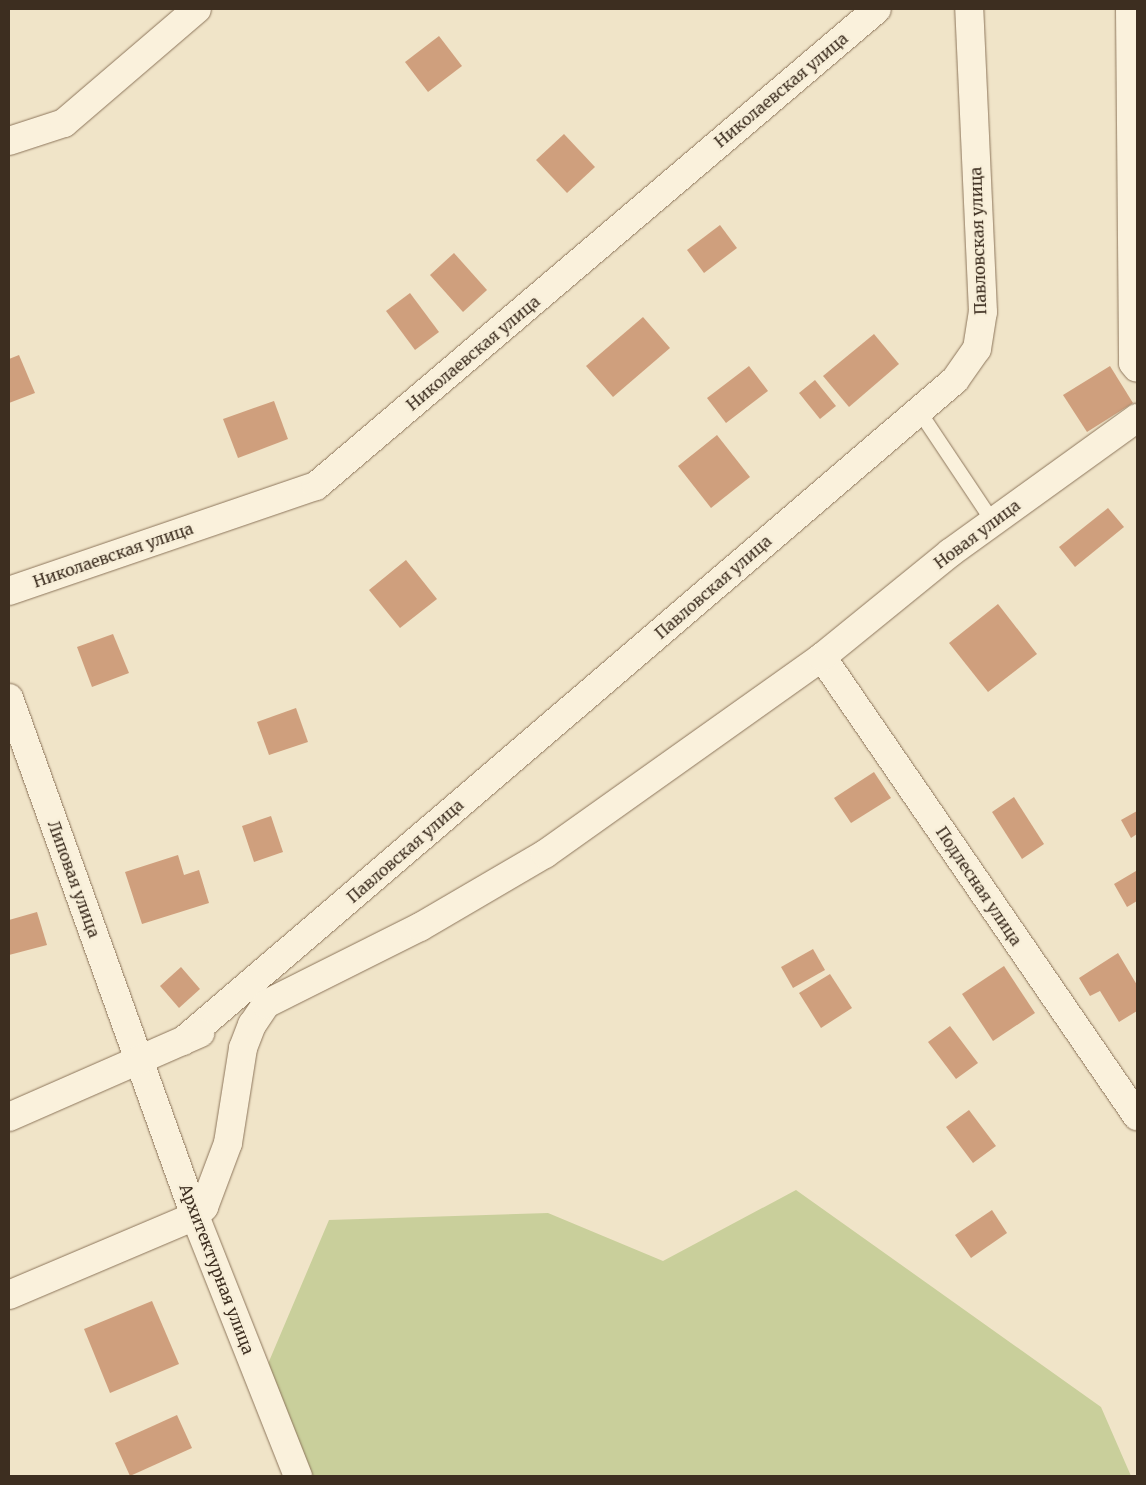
<!DOCTYPE html>
<html>
<head>
<meta charset="utf-8">
<style>
	body { margin:0 }
	#map { position:relative; width:1146px; height:1485px; overflow:hidden; background:#f0e4c8; font-family:Merriweather,serif }
	div>[style] { position:absolute }
	[style*='--x'] { left:calc(var(--x)*1px); top:calc(var(--y)*1px); width:calc(var(--w)*1px); rotate:calc(var(--a)*1deg) }
	.green>* { inset:0; background:#c9cf9b }
	.building>* { inset:0; background:#cf9f7d }
	.roads { filter:drop-shadow(0 0 1px #8d765c) drop-shadow(0 0 1px #8d765c) }
	.lane>* { height:14px; margin:-7px; padding:0 7px; transform-origin:7px; border-radius:7px; background:#faf1dc }
	.street>* { height:28px; margin:-14px; padding:0 14px; transform-origin:14px; border-radius:14px; background:#faf1dc }
	.secondary>* { height:28px; margin:-14px; padding:0 14px; transform-origin:14px; border-radius:14px; background:#faf1dc }
	span { translate:-50% -50%; white-space:nowrap; text-align:center; line-height:1.15; -webkit-text-stroke:4.5px #f7eed8; paint-order:stroke }
	.street-label { font-size:16px; color:#3d2e20 }
	.frame { position:absolute; inset:0; border:10px solid #3d2e20; pointer-events:none }
</style>
</head>
<body>
<div id="map">
	<div class="green">
		<i style="clip-path:polygon(796px 1190px,1101px 1407px,1131px 1476px,295px 1476px,253px 1399px,329px 1220px,548px 1213px,663px 1261px)"></i>
	</div>
	<div class="building">
		<i style="clip-path:polygon(439px 36px,462px 66px,428px 92px,405px 62px)"></i>
		<i style="clip-path:polygon(564px 134px,595px 167px,567px 193px,536px 160px)"></i>
		<i style="clip-path:polygon(720px 225px,737px 248px,704px 273px,687px 250px)"></i>
		<i style="clip-path:polygon(454px 253px,487px 290px,463px 312px,430px 275px)"></i>
		<i style="clip-path:polygon(410px 293px,439px 332px,415px 350px,386px 311px)"></i>
		<i style="clip-path:polygon(643px 317px,670px 348px,613px 397px,586px 366px)"></i>
		<i style="clip-path:polygon(874px 334px,899px 364px,849px 407px,823px 376px)"></i>
		<i style="clip-path:polygon(19px 355px,35px 393px,9px 403px,9px 359px)"></i>
		<i style="clip-path:polygon(749px 366px,768px 391px,726px 423px,707px 398px)"></i>
		<i style="clip-path:polygon(1110px 366px,1133px 403px,1087px 432px,1063px 395px)"></i>
		<i style="clip-path:polygon(815px 380px,836px 406px,820px 419px,799px 393px)"></i>
		<i style="clip-path:polygon(274px 401px,288px 439px,238px 458px,223px 419px)"></i>
		<i style="clip-path:polygon(717px 435px,750px 477px,711px 508px,678px 466px)"></i>
		<i style="clip-path:polygon(1108px 508px,1124px 527px,1075px 567px,1059px 547px)"></i>
		<i style="clip-path:polygon(406px 560px,437px 599px,400px 628px,369px 590px)"></i>
		<i style="clip-path:polygon(998px 604px,1037px 654px,988px 692px,949px 643px)"></i>
		<i style="clip-path:polygon(113px 634px,129px 673px,92px 687px,77px 647px)"></i>
		<i style="clip-path:polygon(296px 708px,308px 742px,269px 755px,257px 722px)"></i>
		<i style="clip-path:polygon(874px 772px,891px 798px,851px 823px,834px 798px)"></i>
		<i style="clip-path:polygon(1014px 797px,1044px 844px,1022px 859px,992px 812px)"></i>
		<i style="clip-path:polygon(1137px 811px,1137px 834px,1131px 838px,1121px 820px)"></i>
		<i style="clip-path:polygon(271px 816px,283px 852px,254px 862px,242px 826px)"></i>
		<i style="clip-path:polygon(178px 855px,184px 875px,199px 870px,209px 903px,142px 924px,125px 872px)"></i>
		<i style="clip-path:polygon(1136px 871px,1137px 901px,1127px 907px,1114px 884px)"></i>
		<i style="clip-path:polygon(37px 912px,47px 945px,9px 955px,9px 920px)"></i>
		<i style="clip-path:polygon(813px 949px,825px 970px,793px 988px,781px 967px)"></i>
		<i style="clip-path:polygon(1118px 953px,1137px 985px,1137px 1011px,1119px 1022px,1100px 991px,1090px 996px,1079px 978px)"></i>
		<i style="clip-path:polygon(1004px 966px,1035px 1013px,993px 1041px,962px 994px)"></i>
		<i style="clip-path:polygon(181px 967px,200px 989px,179px 1008px,160px 986px)"></i>
		<i style="clip-path:polygon(830px 974px,852px 1008px,821px 1028px,799px 993px)"></i>
		<i style="clip-path:polygon(950px 1026px,978px 1063px,956px 1079px,928px 1042px)"></i>
		<i style="clip-path:polygon(969px 1110px,996px 1146px,973px 1163px,946px 1127px)"></i>
		<i style="clip-path:polygon(992px 1210px,1007px 1233px,971px 1258px,955px 1235px)"></i>
		<i style="clip-path:polygon(152px 1301px,179px 1364px,110px 1393px,84px 1329px)"></i>
		<i style="clip-path:polygon(177px 1415px,192px 1448px,130px 1476px,115px 1443px)"></i>
	</div>
	<div class="roads">
		<div class="lane">
			<i style="--x:919;--y:411;--w:133;--a:56.3"></i>
		</div>
		<div class="street">
			<i style="--x:1130;--y:9;--w:354;--a:89.5"></i>
			<i style="--x:1133;--y:363;--w:6;--a:51"></i>
			<i style="--x:9;--y:141;--w:58;--a:-18.1"></i>
			<i style="--x:64;--y:123;--w:175;--a:-40.6"></i>
			<i style="--x:9;--y:591;--w:324;--a:-18.9"></i>
			<i style="--x:316;--y:486;--w:736;--a:-40.37"></i>
			<i style="--x:822;--y:657;--w:557;--a:55.54"></i>
			<i style="--x:9;--y:698;--w:550;--a:70.25"></i>
			<i style="--x:195;--y:1216;--w:280;--a:68.4"></i>
			<i style="--x:183;--y:1041;--w:1016;--a:-40.57"></i>
			<i style="--x:955;--y:380;--w:38;--a:-55"></i>
			<i style="--x:977;--y:349;--w:37;--a:-81"></i>
			<i style="--x:983;--y:312;--w:303;--a:-92.6"></i>
			<i style="--x:9;--y:1117;--w:209;--a:-23.7"></i>
		</div>
		<div class="secondary">
			<i style="--x:9;--y:1295;--w:202;--a:-23"></i>
			<i style="--x:195;--y:1216;--w:13;--a:-45"></i>
			<i style="--x:204;--y:1207;--w:68;--a:-69.4"></i>
			<i style="--x:228;--y:1143;--w:96;--a:-81"></i>
			<i style="--x:243;--y:1048;--w:25;--a:-69"></i>
			<i style="--x:252;--y:1025;--w:25;--a:-56"></i>
			<i style="--x:266;--y:1004;--w:172;--a:-26.6"></i>
			<i style="--x:420;--y:927;--w:145;--a:-30.3"></i>
			<i style="--x:545;--y:854;--w:340;--a:-35.4"></i>
			<i style="--x:822;--y:657;--w:165;--a:-39.1"></i>
			<i style="--x:950;--y:553;--w:231;--a:-35.8"></i>
		</div>
	</div>
	<div class="street-label">
		<span style="left:781px;top:90px;rotate:-40deg">Николаевская улица</span>
		<span style="left:978px;top:241px;rotate:-92deg">Павловская улица</span>
		<span style="left:473px;top:353px;rotate:-40deg">Николаевская улица</span>
		<span style="left:977px;top:534px;rotate:-37deg">Новая улица</span>
		<span style="left:113px;top:555px;rotate:-19deg">Николаевская улица</span>
		<span style="left:713px;top:587px;rotate:-41deg">Павловская улица</span>
		<span style="left:405px;top:851px;rotate:-41deg">Павловская улица</span>
		<span style="left:74px;top:879px;rotate:70deg">Липовая улица</span>
		<span style="left:979px;top:886px;rotate:56deg">Подлесная улица</span>
		<span style="left:217px;top:1269px;rotate:69deg">Архитектурная улица</span>
	</div>
	<div class="frame"></div>
</div>
</body>
</html>
